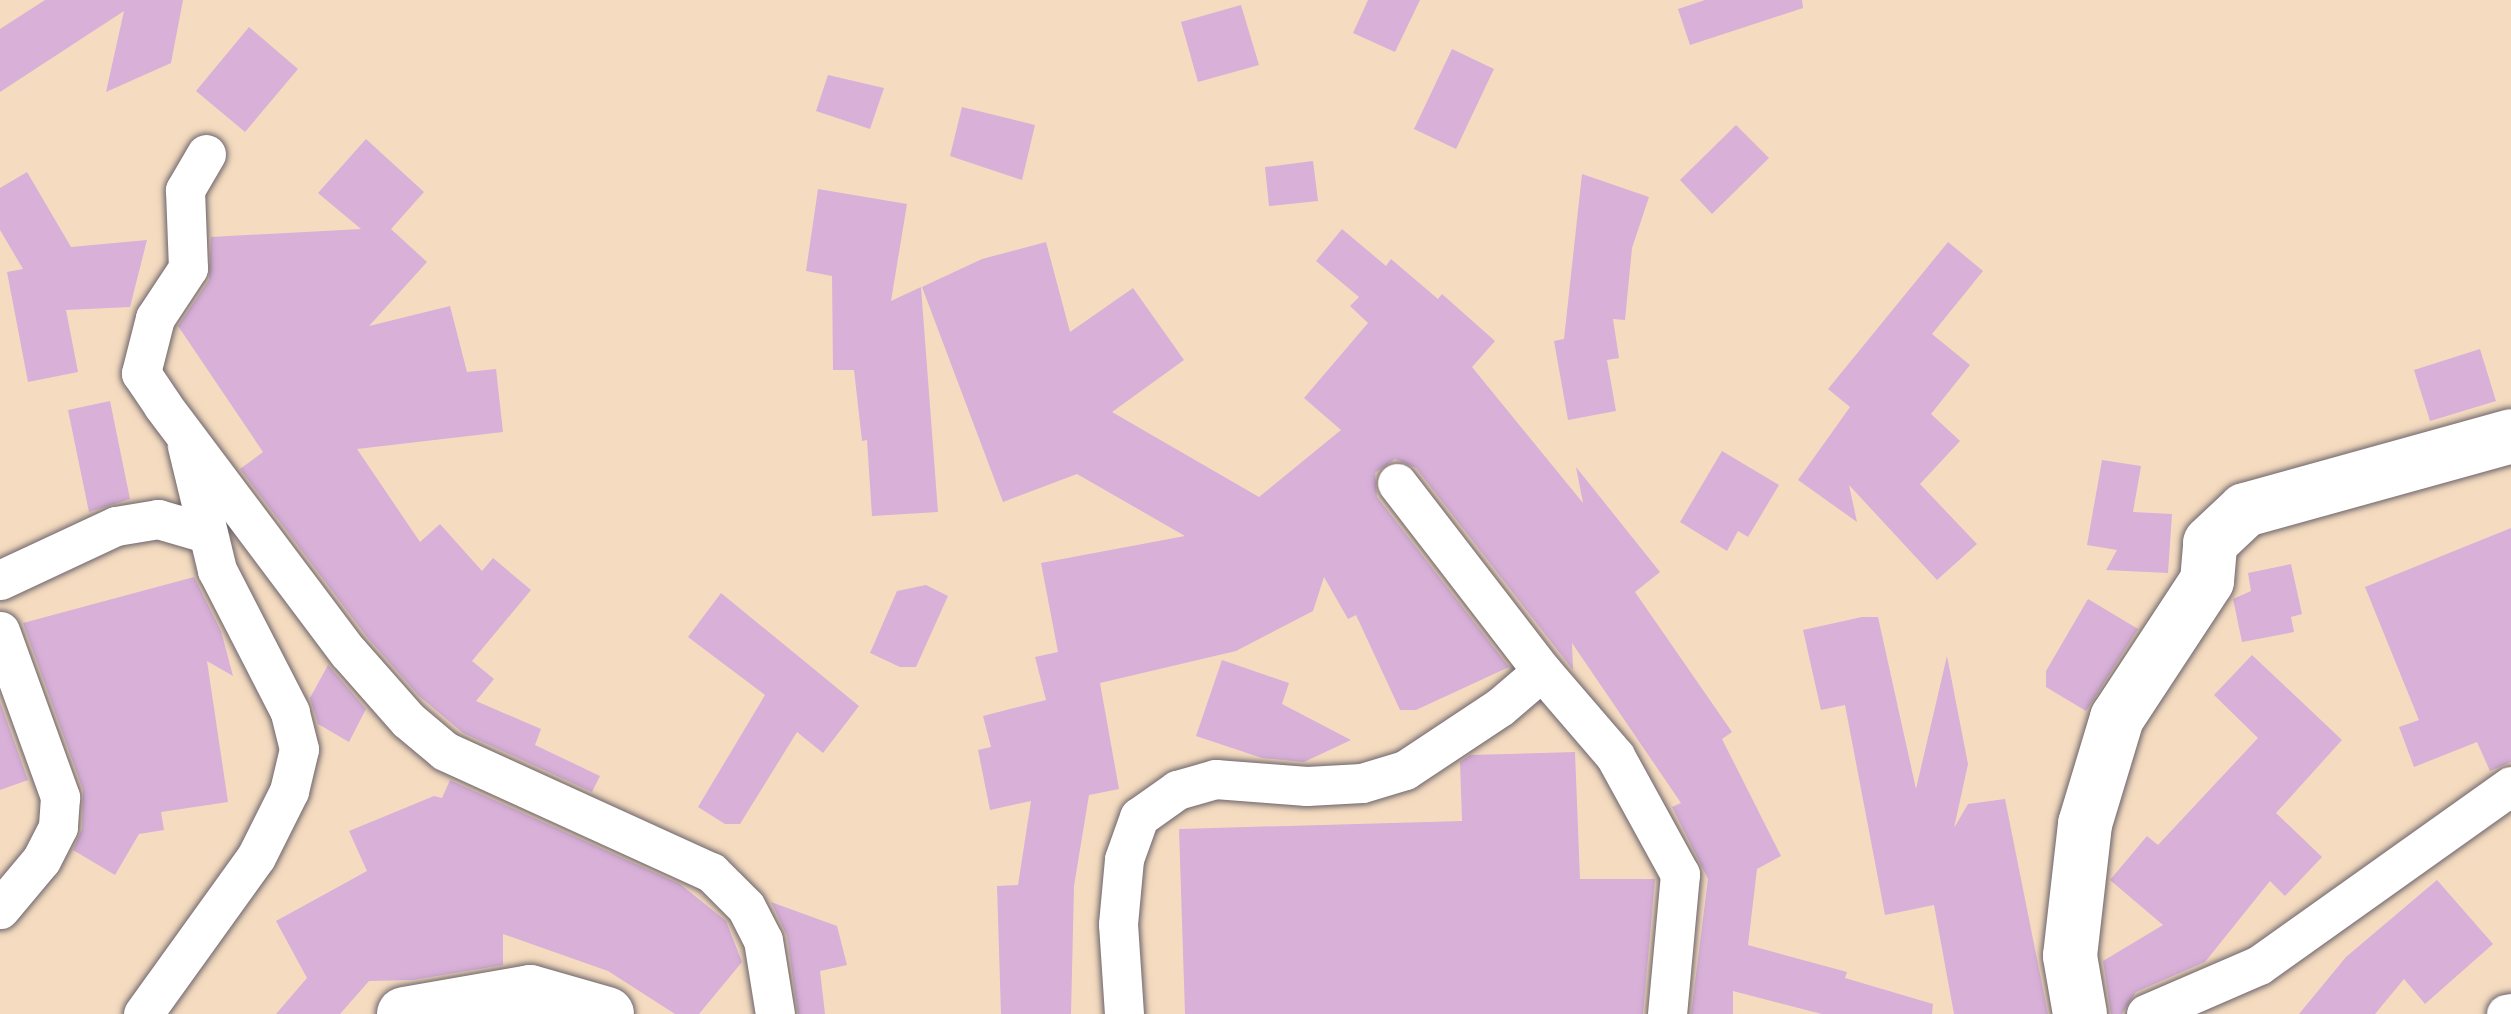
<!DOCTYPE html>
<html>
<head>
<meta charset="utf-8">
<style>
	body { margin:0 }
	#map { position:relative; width:2511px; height:1014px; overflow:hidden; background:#f5dcc0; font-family:"IM FELL French Canon",serif }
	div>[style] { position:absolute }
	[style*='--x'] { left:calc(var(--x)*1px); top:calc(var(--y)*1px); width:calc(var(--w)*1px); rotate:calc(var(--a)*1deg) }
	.building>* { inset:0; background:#d8b0d8 }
	.roads { filter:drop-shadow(0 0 3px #6c636a) drop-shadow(0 0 3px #6c636a) }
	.street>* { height:39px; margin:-19.5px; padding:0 19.5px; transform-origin:19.5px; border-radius:19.5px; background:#fff }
	.secondary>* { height:54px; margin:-27px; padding:0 27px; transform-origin:27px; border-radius:27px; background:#fff }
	span { translate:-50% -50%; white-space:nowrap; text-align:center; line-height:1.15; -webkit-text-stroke:9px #fdfcf7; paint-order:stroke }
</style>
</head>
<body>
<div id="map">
	<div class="building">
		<i style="clip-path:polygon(45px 0,183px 0,171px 63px,106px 92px,124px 11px,0 92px,0 29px)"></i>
		<i style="clip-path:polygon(1368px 0,1420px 0,1395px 52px,1353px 33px)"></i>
		<i style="clip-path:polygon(1705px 0,1802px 0,1803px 8px,1690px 45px,1678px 9px)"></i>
		<i style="clip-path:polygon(1241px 5px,1259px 65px,1198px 82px,1181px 22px)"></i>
		<i style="clip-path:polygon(249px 27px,298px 69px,245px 132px,196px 91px)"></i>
		<i style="clip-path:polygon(1452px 49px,1494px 69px,1456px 149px,1414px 129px)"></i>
		<i style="clip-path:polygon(828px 75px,884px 88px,870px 129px,816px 111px)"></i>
		<i style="clip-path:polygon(962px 107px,1035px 125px,1022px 180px,950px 156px)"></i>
		<i style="clip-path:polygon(1736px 125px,1769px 158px,1712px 214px,1680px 180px)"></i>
		<i style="clip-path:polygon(366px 139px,424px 192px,391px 229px,427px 262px,369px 326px,450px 306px,467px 372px,496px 369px,503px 432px,357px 449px,420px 542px,440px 524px,482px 571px,493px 558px,531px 590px,472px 661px,494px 679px,476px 701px,541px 729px,535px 745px,600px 776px,592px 792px,463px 733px,419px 696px,367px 637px,240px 469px,263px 452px,178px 326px,209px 280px,211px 237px,361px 229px,318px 193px)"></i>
		<i style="clip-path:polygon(1313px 161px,1318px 201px,1269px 206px,1265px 167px)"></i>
		<i style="clip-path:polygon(27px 172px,71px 247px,147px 240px,130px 307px,66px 310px,78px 372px,28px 382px,7px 272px,23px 269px,0 230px,0 188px)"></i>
		<i style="clip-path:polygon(1582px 174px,1649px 197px,1632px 248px,1625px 320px,1613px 319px,1619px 358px,1607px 360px,1616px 411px,1568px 420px,1554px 341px,1564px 339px)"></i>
		<i style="clip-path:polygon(818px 189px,907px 204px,891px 301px,921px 287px,938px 512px,872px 516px,867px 440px,862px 441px,854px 370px,833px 370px,832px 276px,806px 271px)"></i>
		<i style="clip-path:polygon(1342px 229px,1386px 266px,1391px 259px,1438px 299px,1442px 294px,1495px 341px,1472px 367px,1583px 503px,1576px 467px,1660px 572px,1635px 592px,1732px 732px,1722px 739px,1781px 856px,1757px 869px,1748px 945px,1847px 972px,1845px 978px,1933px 1004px,1932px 1014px,1822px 1014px,1733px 991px,1733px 1014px,1691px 1014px,1708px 879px,1672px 807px,1681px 803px,1572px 643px,1573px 670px,1416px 468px,1395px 459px,1375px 473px,1377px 497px,1509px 667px,1416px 710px,1400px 710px,1356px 615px,1348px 619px,1324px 577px,1313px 611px,1236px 651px,1100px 683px,1119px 789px,1089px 795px,1074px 886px,1071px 1014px,1001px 1014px,997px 886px,1018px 885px,1031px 801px,990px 810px,978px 750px,991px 747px,983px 716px,1046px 700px,1035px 657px,1058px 652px,1041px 563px,1185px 536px,1077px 474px,1003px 502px,922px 287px,982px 259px,1046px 242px,1070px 332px,1133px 288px,1184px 360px,1112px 412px,1259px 497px,1341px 430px,1304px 398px,1368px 323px,1350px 306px,1359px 297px,1316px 261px)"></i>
		<i style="clip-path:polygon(1948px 242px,1983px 271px,1932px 334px,1970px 365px,1931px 414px,1960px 441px,1920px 484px,1977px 544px,1937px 580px,1849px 485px,1857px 522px,1798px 480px,1850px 407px,1828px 389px)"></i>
		<i style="clip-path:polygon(2480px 349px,2496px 401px,2430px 421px,2414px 370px)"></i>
		<i style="clip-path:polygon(110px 401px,130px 499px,89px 512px,68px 410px)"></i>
		<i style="clip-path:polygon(1722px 451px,1779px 485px,1748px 537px,1738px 531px,1727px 551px,1680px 522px)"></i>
		<i style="clip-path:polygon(2102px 460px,2141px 466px,2133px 512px,2172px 514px,2168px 573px,2106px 570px,2117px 550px,2087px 545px)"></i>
		<i style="clip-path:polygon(2511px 528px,2511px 762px,2490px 771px,2477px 742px,2414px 767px,2399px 727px,2419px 720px,2365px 587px)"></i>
		<i style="clip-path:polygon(2291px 564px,2302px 614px,2291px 617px,2294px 632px,2242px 642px,2233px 599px,2251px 591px,2248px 573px)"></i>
		<i style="clip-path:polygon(194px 577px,221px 631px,233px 676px,207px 661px,228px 802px,161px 812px,164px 830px,139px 834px,115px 875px,73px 850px,82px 829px,83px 790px,23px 623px)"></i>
		<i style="clip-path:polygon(926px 585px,948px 596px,916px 667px,900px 667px,870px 653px,897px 591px)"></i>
		<i style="clip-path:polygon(721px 593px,859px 706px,823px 753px,797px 732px,740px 824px,725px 824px,698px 807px,765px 695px,688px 637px)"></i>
		<i style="clip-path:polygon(2088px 599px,2138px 629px,2086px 711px,2046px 687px,2046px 671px)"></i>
		<i style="clip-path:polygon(1862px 617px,1878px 617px,1916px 789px,1947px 656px,1968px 764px,1954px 828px,1968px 804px,2005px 799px,2048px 1014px,1954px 1014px,1934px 905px,1885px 915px,1845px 705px,1821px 710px,1803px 630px)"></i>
		<i style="clip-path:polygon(2252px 655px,2342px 740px,2276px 813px,2322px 857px,2285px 896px,2270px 881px,2205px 962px,2136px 992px,2122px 1014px,2111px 1014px,2103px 961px,2163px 925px,2110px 880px,2147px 836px,2158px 845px,2258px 738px,2214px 695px)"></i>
		<i style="clip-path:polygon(1222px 660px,1289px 683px,1282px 704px,1351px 740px,1304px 762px,1262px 758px,1196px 736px)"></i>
		<i style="clip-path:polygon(328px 665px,366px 709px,349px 742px,318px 724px,310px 698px)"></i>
		<i style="clip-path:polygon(0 702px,28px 780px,0 790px)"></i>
		<i style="clip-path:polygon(1575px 752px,1580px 879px,1655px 879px,1643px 1014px,1185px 1014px,1179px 829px,1462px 821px,1460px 762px,1470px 755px)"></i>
		<i style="clip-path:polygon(450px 780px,680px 884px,726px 921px,742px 962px,699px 1014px,675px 1014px,608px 971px,503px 934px,503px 965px,413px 980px,369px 981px,340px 1014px,276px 1014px,307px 978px,276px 921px,367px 871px,349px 831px,434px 796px,442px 798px)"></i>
		<i style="clip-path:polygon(2437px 880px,2493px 944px,2425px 1004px,2404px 979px,2375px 1014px,2299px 1014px,2346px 957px)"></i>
		<i style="clip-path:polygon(771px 902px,837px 926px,847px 965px,820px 971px,825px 1014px,798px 1014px,787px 936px)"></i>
	</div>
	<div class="roads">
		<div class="street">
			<i style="--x:206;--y:154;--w:42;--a:120.3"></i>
			<i style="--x:185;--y:190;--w:78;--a:87.8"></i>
			<i style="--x:188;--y:268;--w:60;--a:123.4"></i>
			<i style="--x:155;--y:318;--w:57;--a:104.3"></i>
			<i style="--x:141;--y:373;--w:40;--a:56"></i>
			<i style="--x:163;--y:406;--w:308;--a:53.1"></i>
			<i style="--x:348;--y:652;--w:91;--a:48.6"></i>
			<i style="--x:408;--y:720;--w:48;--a:40"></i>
			<i style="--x:445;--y:751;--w:292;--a:24.5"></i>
			<i style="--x:711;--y:872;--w:49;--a:45"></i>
			<i style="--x:746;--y:907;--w:37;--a:63"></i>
			<i style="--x:763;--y:940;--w:75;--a:80.8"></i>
			<i style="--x:1397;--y:483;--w:237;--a:52.4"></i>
			<i style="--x:1542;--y:671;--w:112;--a:49.3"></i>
			<i style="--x:1615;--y:756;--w:135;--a:61.2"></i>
			<i style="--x:1680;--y:874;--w:141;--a:95.3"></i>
			<i style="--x:0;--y:580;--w:128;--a:-25"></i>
			<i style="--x:116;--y:526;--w:43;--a:-9.5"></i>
			<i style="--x:158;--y:519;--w:50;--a:16.3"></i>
			<i style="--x:0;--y:631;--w:177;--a:70.1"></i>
			<i style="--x:60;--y:797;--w:30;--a:94"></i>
			<i style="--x:58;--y:827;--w:37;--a:117"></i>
			<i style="--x:41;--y:860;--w:64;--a:129.9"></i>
			<i style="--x:143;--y:1014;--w:193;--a:-54.3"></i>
			<i style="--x:256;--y:857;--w:74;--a:-63.4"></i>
			<i style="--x:289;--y:791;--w:43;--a:-76.6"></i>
			<i style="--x:299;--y:749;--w:38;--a:-104"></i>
			<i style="--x:290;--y:712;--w:160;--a:-117.2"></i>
			<i style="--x:217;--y:570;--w:128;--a:-103.6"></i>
			<i style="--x:1124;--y:1014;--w:90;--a:-93.8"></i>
			<i style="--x:1118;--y:924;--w:65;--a:-84.7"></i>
			<i style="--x:1124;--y:859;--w:45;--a:-70.3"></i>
			<i style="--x:1139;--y:817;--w:47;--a:-35.4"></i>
			<i style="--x:1177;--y:790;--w:40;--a:-16"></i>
			<i style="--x:1215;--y:779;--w:92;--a:4.4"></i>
			<i style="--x:1307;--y:786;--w:55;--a:-3.1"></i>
			<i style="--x:1362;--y:783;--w:45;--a:-16.8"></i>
			<i style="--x:1405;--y:770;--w:114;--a:-33.6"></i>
			<i style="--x:1500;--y:707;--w:55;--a:-40.6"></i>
			<i style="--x:2146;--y:1014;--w:123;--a:-23.4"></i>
			<i style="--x:2259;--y:965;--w:309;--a:-35.4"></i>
			<i style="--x:2506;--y:1014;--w:5;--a:-11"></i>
		</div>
		<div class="secondary">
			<i style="--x:404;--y:1014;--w:128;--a:-9.9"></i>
			<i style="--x:530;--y:992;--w:80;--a:15.9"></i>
			<i style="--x:2080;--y:1014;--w:59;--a:-99.8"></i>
			<i style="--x:2070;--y:956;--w:133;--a:-83.5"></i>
			<i style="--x:2085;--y:824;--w:111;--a:-73.2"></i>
			<i style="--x:2117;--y:718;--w:164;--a:-56.7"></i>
			<i style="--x:2207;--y:581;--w:38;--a:-85"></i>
			<i style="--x:2210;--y:543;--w:48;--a:-43.3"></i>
			<i style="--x:2245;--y:510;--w:276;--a:-15.5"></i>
		</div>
	</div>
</div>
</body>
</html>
